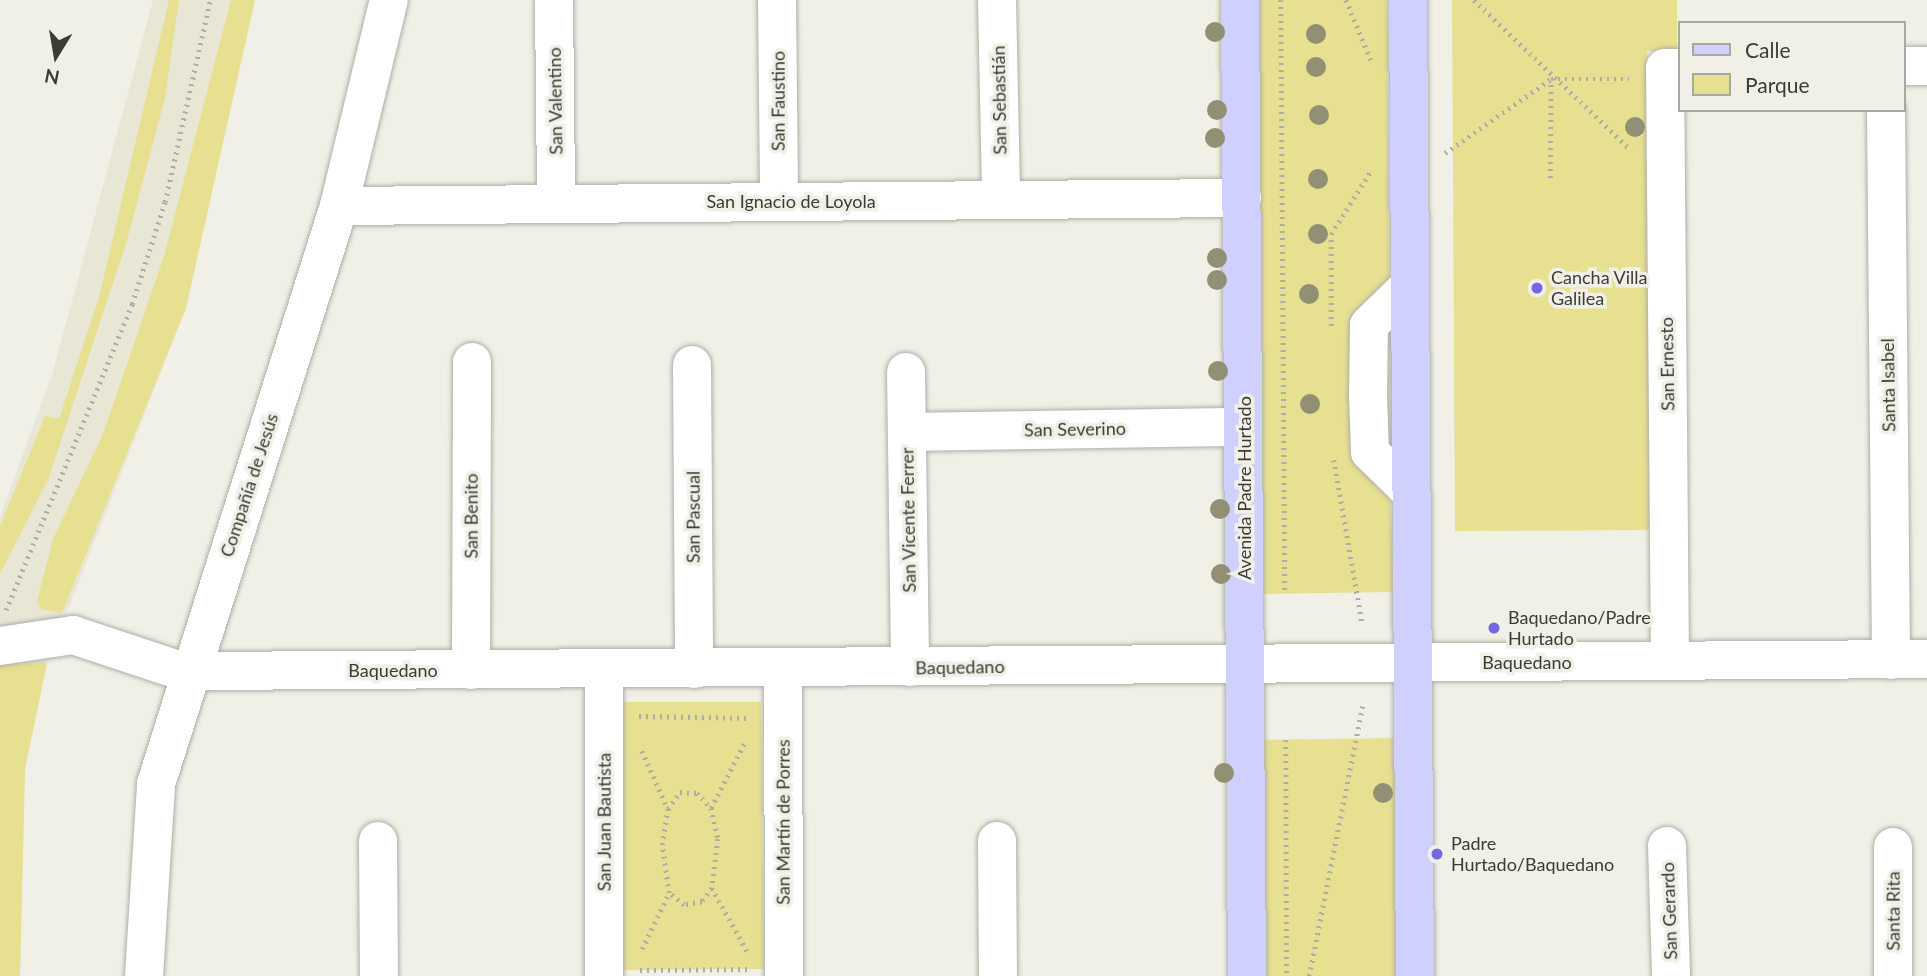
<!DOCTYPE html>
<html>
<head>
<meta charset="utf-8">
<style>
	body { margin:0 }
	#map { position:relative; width:1927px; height:976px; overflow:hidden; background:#f0f0e7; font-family:Lato,sans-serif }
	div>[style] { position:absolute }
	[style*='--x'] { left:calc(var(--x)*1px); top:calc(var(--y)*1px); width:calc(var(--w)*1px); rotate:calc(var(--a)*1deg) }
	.built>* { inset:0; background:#e8e7d6 }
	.green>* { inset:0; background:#e7e091 }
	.path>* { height:4.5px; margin-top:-2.25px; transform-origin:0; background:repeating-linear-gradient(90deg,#aeaea7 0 2px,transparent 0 7px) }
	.roads { filter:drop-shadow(0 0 2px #aeaea5) drop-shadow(0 0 2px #aeaea5) }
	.minor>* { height:38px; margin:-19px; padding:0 19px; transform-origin:19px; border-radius:19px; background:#fff }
	.major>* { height:38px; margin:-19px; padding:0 19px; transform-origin:19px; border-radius:19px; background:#d0d0fe }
	.trees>* { width:20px; height:20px; margin:-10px; border-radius:50%; background:#918f74 }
	.dots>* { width:19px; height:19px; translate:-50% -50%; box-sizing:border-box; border:4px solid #f0f0e7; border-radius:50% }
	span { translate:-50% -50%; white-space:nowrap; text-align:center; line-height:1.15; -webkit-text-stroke:7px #f0f0e7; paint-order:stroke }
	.street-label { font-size:18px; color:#3b3b38 }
	.poi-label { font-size:18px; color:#3b3b38 }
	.left { translate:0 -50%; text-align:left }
	.legend { position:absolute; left:1678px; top:21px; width:228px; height:91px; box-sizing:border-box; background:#f0f0e7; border:2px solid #a8a8a1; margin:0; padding:9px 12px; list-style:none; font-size:21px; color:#3b3b38 }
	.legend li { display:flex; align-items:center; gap:14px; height:35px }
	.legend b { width:35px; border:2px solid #a8a8a1 }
	.north { position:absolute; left:21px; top:21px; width:70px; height:70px; -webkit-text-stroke:5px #f0f0e7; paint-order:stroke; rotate:191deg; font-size:19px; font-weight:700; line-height:28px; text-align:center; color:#3b3b38 }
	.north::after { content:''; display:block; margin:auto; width:24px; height:32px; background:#3b3b38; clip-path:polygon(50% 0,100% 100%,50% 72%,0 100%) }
</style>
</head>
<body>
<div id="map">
	<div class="built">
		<i style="clip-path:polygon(153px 0,255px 0,186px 308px,47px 663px,25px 769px,20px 976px,0 976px,0 517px,52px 375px)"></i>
	</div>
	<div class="green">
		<i style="clip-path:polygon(169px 0,179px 0,165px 98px,126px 244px,48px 480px,0 574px,0 526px,45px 416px,59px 419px,99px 297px)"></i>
		<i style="clip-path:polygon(231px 0,255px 0,186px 308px,62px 613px,41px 609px,37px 601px,53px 539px,103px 434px,164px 256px)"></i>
		<i style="clip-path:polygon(1253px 0,1387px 0,1389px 284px,1363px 308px,1390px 493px,1394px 592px,1257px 594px)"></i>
		<i style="clip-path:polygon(1452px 0,1677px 0,1677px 50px,1647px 51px,1652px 530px,1455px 531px)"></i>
		<i style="clip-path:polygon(47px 663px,25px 769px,20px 976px,0 976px,0 665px)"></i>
		<i style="clip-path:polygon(622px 702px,761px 702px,764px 969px,623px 970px)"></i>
		<i style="clip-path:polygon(1396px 738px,1398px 976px,1261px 976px,1259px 740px)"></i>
	</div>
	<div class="path">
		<i style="--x:1281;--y:0;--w:594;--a:89.61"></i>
		<i style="--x:1346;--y:0;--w:65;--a:67.4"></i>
		<i style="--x:1474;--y:0;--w:217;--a:43.7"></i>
		<i style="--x:1445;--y:153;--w:129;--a:-34.9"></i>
		<i style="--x:1551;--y:79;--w:78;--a:0"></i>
		<i style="--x:1550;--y:178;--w:98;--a:-89.4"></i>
		<i style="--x:1331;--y:326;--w:92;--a:-90"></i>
		<i style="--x:1331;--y:234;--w:77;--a:-57.8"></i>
		<i style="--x:1334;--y:460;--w:164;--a:80.2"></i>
		<i style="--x:6;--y:610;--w:331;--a:-67.6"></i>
		<i style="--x:132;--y:304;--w:107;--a:-72.1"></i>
		<i style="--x:165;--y:202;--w:207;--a:-77.4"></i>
		<i style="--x:639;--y:716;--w:110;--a:1"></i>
		<i style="--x:1286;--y:740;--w:236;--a:89.8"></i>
		<i style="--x:642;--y:751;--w:64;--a:65.9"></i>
		<i style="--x:680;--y:792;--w:17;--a:3"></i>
		<i style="--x:697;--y:793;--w:21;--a:47"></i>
		<i style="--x:711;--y:808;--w:32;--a:77"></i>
		<i style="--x:718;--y:839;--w:49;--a:97"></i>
		<i style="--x:712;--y:888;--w:17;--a:126"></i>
		<i style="--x:702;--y:902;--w:18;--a:171"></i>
		<i style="--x:684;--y:905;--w:19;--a:-141"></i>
		<i style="--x:669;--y:893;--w:49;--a:-98.3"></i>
		<i style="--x:662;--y:845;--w:36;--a:-81"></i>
		<i style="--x:668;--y:809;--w:21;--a:-55"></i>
		<i style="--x:711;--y:808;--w:76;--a:-62.8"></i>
		<i style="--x:712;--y:888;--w:72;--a:60.9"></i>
		<i style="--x:642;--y:949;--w:62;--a:-64.3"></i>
		<i style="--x:640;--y:970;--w:111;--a:-0.5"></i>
		<i style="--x:1309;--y:976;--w:278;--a:-78.8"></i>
	</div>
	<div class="roads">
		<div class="minor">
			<i style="--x:554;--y:0;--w:203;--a:89.4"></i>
			<i style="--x:777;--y:0;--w:201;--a:89.4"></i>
			<i style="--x:997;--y:0;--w:199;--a:88.8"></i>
			<i style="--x:1904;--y:66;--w:23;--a:0"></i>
			<i style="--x:1886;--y:110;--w:550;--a:89.48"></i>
			<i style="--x:339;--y:206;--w:903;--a:-0.51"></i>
			<i style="--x:1410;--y:285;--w:57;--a:135.7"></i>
			<i style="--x:1369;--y:325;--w:72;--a:90.8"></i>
			<i style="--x:1368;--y:397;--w:55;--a:87.9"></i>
			<i style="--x:1370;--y:452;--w:57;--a:44.3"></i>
			<i style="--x:692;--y:365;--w:304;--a:89.6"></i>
			<i style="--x:906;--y:372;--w:295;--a:89.2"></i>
			<i style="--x:907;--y:432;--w:336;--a:-0.9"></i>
			<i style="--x:0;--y:646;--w:74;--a:-8.6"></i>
			<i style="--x:73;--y:635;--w:111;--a:18.4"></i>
			<i style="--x:178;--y:670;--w:24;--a:2"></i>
			<i style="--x:202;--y:671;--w:1725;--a:-0.4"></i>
			<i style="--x:1670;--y:661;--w:593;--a:-90.48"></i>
			<i style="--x:1665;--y:68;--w:15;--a:0"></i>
			<i style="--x:783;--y:668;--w:308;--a:89.8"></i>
			<i style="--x:604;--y:669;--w:307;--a:90"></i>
			<i style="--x:471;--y:670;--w:308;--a:-89.8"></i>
			<i style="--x:378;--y:841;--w:135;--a:89.6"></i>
			<i style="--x:997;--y:841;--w:135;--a:89.6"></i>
			<i style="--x:1667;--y:846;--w:130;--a:88.2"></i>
			<i style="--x:1893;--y:847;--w:129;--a:90"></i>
			<i style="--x:144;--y:976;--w:192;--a:-86.4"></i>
			<i style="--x:156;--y:784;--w:606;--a:-72.43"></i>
			<i style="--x:339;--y:206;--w:212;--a:-76.4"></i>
		</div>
		<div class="major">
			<i style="--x:1240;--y:0;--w:976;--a:89.59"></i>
			<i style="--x:1408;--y:0;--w:976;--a:89.59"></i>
		</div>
	</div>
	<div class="trees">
		<i style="left:1215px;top:32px"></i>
		<i style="left:1316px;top:34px"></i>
		<i style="left:1316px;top:67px"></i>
		<i style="left:1217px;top:110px"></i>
		<i style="left:1319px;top:115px"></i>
		<i style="left:1635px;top:127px"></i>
		<i style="left:1215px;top:138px"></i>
		<i style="left:1318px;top:179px"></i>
		<i style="left:1318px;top:234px"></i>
		<i style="left:1217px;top:258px"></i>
		<i style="left:1217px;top:280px"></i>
		<i style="left:1309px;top:294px"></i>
		<i style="left:1218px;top:371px"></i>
		<i style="left:1310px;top:404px"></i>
		<i style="left:1220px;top:509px"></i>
		<i style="left:1221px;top:574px"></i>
		<i style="left:1224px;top:773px"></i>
		<i style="left:1383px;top:793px"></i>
	</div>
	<div class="dots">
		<i style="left:1537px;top:288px;background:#7367e2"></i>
		<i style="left:1494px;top:628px;background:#7367e2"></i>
		<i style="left:1437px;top:854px;background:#7367e2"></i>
	</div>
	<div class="street-label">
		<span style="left:999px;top:100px;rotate:-91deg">San Sebastián</span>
		<span style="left:555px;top:101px;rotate:-91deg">San Valentino</span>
		<span style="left:778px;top:101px;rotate:-90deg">San Faustino</span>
		<span style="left:791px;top:201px">San Ignacio de Loyola</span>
		<span style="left:1667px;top:364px;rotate:-91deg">San Ernesto</span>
		<span style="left:1888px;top:385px;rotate:-91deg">Santa Isabel</span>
		<span style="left:1075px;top:429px;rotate:-1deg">San Severino</span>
		<span style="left:249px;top:485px;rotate:-72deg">Compañía de Jesús</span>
		<span style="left:1244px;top:488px;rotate:-90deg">Avenida Padre Hurtado</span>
		<span style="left:471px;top:516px;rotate:-90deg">San Benito</span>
		<span style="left:693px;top:517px;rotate:-90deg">San Pascual</span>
		<span style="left:908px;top:520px;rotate:-91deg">San Vicente Ferrer</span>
		<span style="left:1527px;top:662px">Baquedano</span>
		<span style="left:960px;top:667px;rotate:-1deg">Baquedano</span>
		<span style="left:393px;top:670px">Baquedano</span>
		<span style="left:604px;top:822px;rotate:-90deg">San Juan Bautista</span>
		<span style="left:783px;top:822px;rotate:-90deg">San Martín de Porres</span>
		<span style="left:1669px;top:911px;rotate:-92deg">San Gerardo</span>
		<span style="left:1893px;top:911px;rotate:-90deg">Santa Rita</span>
	</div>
	<div class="poi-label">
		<span class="left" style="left:1551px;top:288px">Cancha Villa<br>Galilea</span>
		<span class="left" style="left:1508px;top:628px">Baquedano/Padre<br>Hurtado</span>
		<span class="left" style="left:1451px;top:854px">Padre<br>Hurtado/Baquedano</span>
	</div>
	<ul class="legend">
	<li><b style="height:9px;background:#d0d0fe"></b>Calle</li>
	<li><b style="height:19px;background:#e7e091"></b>Parque</li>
	</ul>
	<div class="north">N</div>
</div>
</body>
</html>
